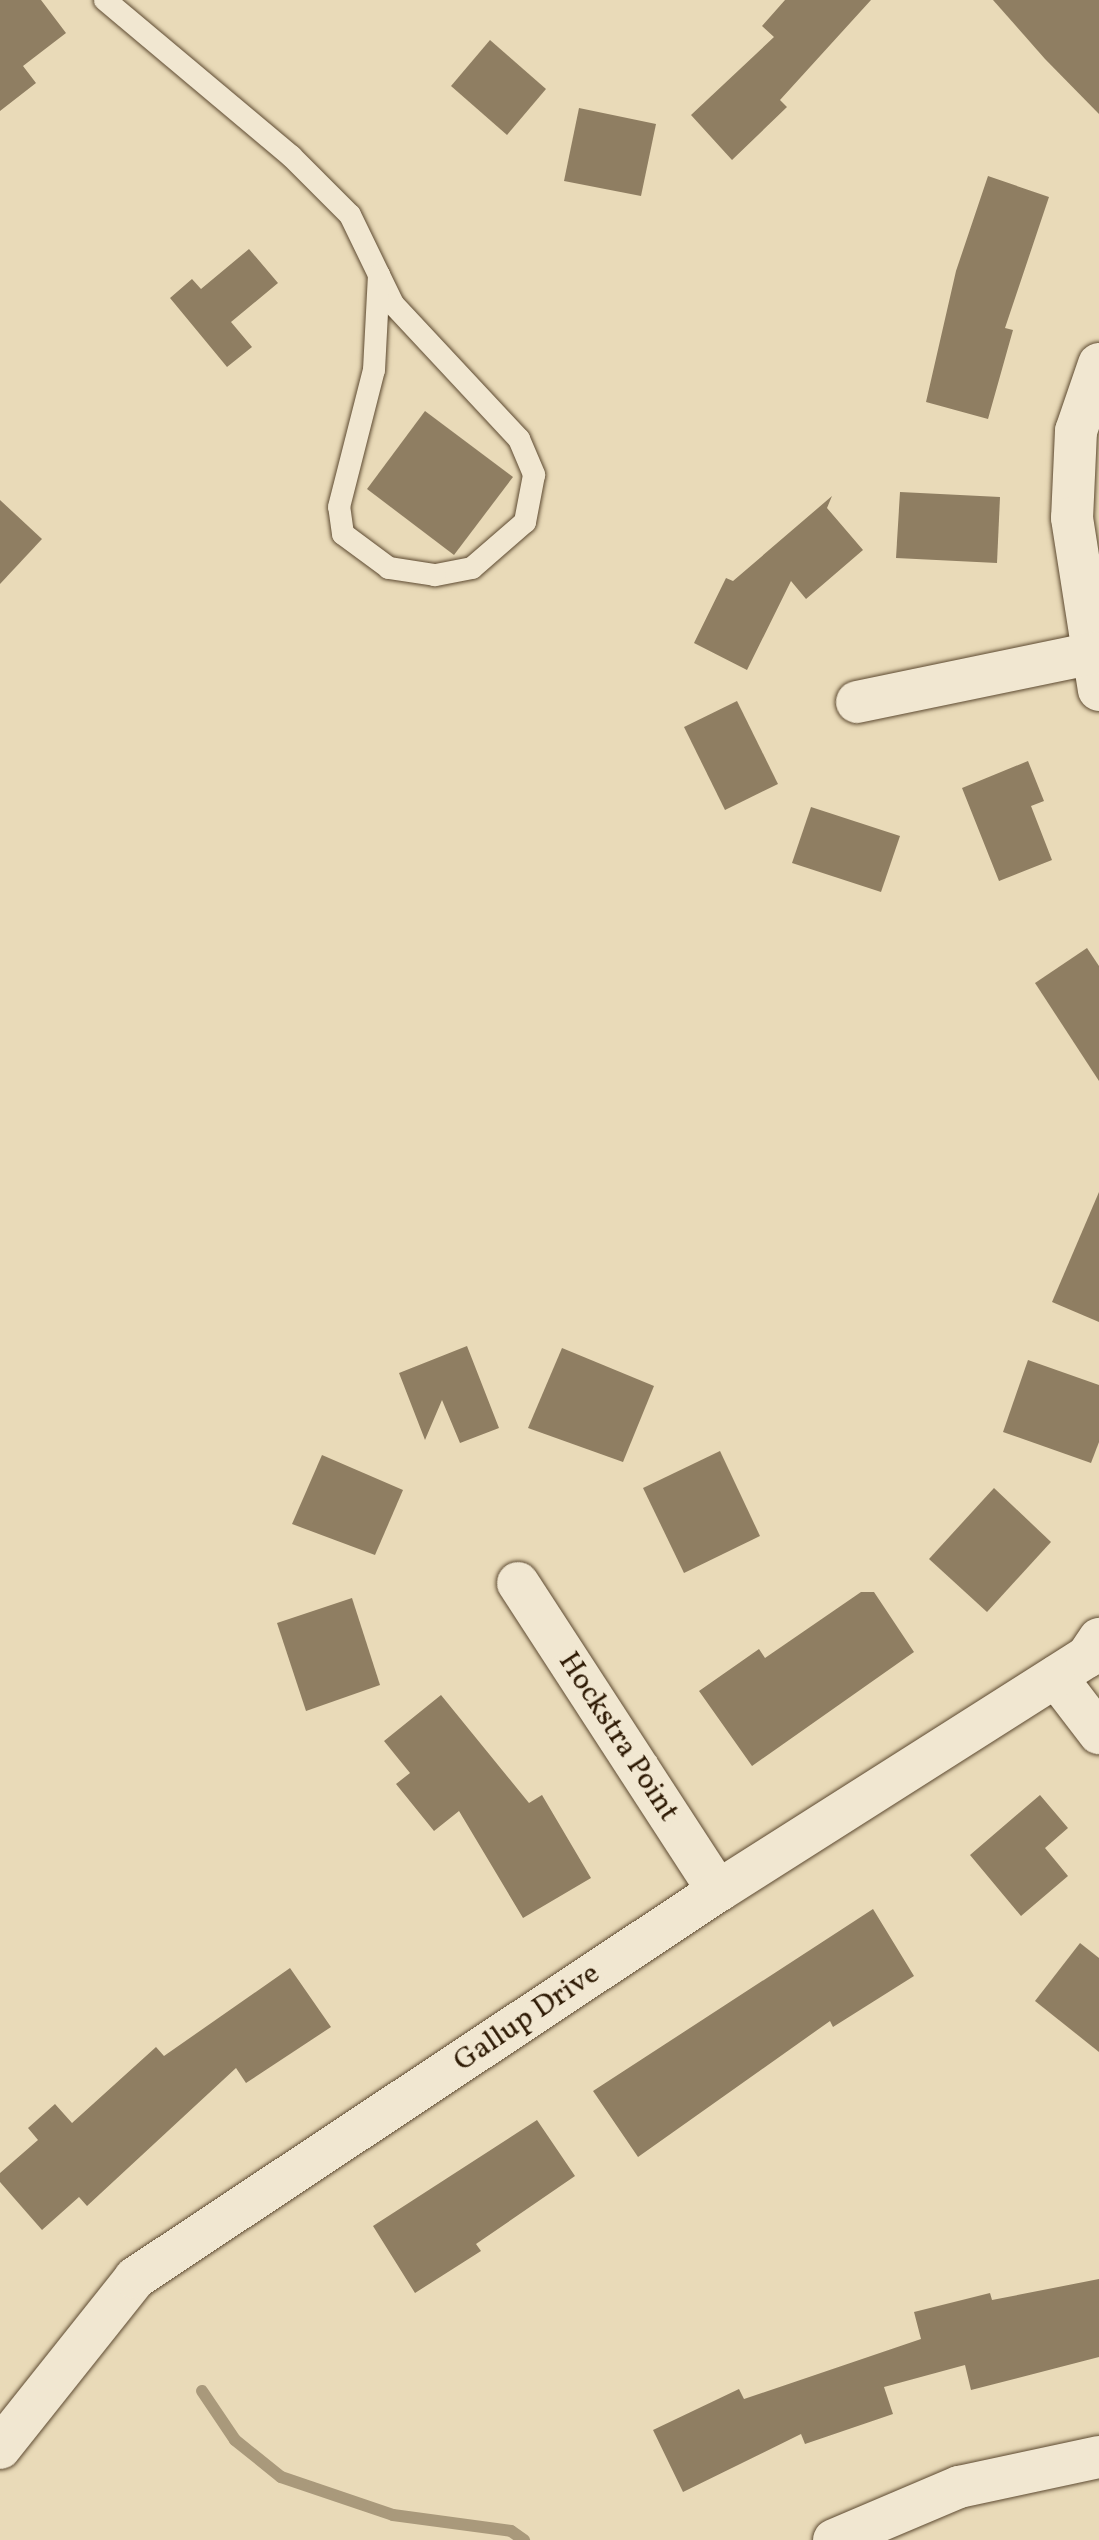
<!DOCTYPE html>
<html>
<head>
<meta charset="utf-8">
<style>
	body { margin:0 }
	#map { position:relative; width:1099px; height:2540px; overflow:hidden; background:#e9dab8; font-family:Vollkorn,serif }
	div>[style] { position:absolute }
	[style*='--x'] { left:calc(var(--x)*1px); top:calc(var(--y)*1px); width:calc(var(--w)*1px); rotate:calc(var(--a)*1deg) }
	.stream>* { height:12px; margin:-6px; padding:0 6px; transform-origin:6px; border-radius:6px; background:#a9997b }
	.building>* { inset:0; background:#8f7e62 }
	.roads { filter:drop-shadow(0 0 2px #5d4a31) drop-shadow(0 0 2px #5d4a31) }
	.lane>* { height:22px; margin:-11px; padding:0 11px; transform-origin:11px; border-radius:11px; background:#f1e7d1 }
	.street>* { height:42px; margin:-21px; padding:0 21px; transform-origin:21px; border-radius:21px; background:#f1e7d1 }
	span { translate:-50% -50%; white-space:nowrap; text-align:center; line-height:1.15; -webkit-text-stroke:10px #f1e7d1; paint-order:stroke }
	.street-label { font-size:30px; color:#2e1a04 }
</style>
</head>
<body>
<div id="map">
	<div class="stream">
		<i style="--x:202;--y:2391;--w:59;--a:56"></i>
		<i style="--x:235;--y:2440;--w:59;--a:38.8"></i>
		<i style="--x:281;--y:2477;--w:118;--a:18.7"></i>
		<i style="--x:393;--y:2515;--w:119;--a:7.7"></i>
		<i style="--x:511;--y:2531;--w:16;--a:35"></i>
	</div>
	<div class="building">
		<i style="clip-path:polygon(0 0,41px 0,66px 33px,23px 66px,36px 83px,0 111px)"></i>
		<i style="clip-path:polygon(785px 0,871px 0,780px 100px,787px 107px,732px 160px,691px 115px,774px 37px,762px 26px)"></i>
		<i style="clip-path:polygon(993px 0,1099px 0,1099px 114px,1045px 59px)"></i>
		<i style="clip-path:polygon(490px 40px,546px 89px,507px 135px,451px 86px)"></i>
		<i style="clip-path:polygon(579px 108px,656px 124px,641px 196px,564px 181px)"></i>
		<i style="clip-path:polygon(988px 176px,1049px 197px,1005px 328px,1013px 330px,988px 419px,926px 402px,956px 271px)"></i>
		<i style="clip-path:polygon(249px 249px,278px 283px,231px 322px,252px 347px,227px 367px,170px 298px,192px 279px,201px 289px)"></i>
		<i style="clip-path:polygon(425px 411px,513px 477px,454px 555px,367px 489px)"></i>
		<i style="clip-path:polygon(900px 492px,1000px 497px,997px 563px,896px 558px)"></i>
		<i style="clip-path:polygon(832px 496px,827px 508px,863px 550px,806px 599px,791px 581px,747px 670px,694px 643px,726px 578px,733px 581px)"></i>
		<i style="clip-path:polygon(0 500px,42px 539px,0 584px)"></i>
		<i style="clip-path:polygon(737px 701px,778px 784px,725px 810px,684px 727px)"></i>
		<i style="clip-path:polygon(1028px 761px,1044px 801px,1031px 806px,1052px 860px,999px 881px,962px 788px)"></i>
		<i style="clip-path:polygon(811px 807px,900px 836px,881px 892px,792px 863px)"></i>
		<i style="clip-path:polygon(1087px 948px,1099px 966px,1099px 1081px,1035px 983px)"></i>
		<i style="clip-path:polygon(1099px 1192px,1099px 1322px,1052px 1302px)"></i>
		<i style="clip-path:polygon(467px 1346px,499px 1428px,460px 1443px,442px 1400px,425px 1440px,399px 1373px)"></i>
		<i style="clip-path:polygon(562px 1348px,654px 1386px,623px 1462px,528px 1428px)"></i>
		<i style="clip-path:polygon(1028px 1360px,1099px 1385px,1099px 1442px,1091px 1463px,1003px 1432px)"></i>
		<i style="clip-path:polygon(720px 1451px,760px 1536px,684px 1573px,643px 1488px)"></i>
		<i style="clip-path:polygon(322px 1455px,403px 1490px,375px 1555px,292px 1524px)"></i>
		<i style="clip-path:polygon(994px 1488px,1051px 1542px,987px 1612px,929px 1559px)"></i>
		<i style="clip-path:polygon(861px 1592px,874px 1592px,914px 1652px,752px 1766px,699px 1691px,759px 1649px,765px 1658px)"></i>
		<i style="clip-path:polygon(352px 1598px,380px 1685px,306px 1711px,277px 1623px)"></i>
		<i style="clip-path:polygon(441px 1695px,529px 1803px,542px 1795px,591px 1878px,523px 1918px,459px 1811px,434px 1831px,396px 1784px,410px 1773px,384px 1741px)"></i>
		<i style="clip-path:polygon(1040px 1795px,1068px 1828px,1045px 1848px,1068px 1876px,1021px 1916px,970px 1855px)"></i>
		<i style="clip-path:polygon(873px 1909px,914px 1976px,833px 2027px,830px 2021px,638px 2157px,593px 2091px)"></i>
		<i style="clip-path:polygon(1080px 1943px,1099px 1958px,1099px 2052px,1035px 2001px)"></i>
		<i style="clip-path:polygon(290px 1968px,331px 2027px,246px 2083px,236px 2068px,87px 2206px,79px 2197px,42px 2230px,0 2182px,0 2173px,38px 2140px,28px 2128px,55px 2104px,72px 2123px,156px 2047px,164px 2056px)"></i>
		<i style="clip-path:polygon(537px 2120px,575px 2176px,476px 2244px,481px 2251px,415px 2293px,373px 2226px)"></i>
		<i style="clip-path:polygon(1099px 2279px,1099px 2357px,971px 2390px,965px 2365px,884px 2387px,893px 2414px,805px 2444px,801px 2434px,683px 2492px,653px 2430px,739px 2389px,744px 2399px,921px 2339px,914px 2312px,990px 2293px,992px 2300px)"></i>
	</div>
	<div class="roads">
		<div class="lane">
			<i style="--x:105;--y:0;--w:243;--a:40"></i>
			<i style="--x:291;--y:156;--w:83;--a:45"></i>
			<i style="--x:350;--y:215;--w:67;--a:64.2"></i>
			<i style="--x:379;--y:275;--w:32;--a:64"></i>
			<i style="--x:393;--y:304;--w:185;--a:47"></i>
			<i style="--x:519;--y:439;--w:39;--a:67"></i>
			<i style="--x:534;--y:475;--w:48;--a:100.8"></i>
			<i style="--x:525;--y:522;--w:70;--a:139"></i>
			<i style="--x:472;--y:568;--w:38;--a:169"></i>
			<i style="--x:435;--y:575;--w:47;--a:-171.3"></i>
			<i style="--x:389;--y:568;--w:57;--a:-143.5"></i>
			<i style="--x:343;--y:534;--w:27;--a:-98"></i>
			<i style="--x:339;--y:507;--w:141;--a:-75.7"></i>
			<i style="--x:374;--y:370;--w:95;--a:-87"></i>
		</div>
		<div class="street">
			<i style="--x:1099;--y:364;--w:71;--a:108.9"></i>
			<i style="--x:1076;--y:431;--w:87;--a:92.6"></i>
			<i style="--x:1072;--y:518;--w:174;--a:81.1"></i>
			<i style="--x:857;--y:702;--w:241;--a:-11.7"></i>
			<i style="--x:518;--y:1583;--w:367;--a:57"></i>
			<i style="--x:1056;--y:1677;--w:71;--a:52.5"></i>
			<i style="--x:0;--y:2448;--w:217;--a:-51.5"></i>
			<i style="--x:135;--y:2278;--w:700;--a:-33.58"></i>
			<i style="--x:718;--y:1891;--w:437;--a:-32.4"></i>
			<i style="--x:1087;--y:1657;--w:22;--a:-56"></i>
			<i style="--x:834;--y:2540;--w:136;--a:-23"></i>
			<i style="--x:959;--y:2487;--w:143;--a:-12.1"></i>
		</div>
	</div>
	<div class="street-label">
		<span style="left:618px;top:1737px;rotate:57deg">Hockstra Point</span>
		<span style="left:527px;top:2018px;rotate:-34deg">Gallup Drive</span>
	</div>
</div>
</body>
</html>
